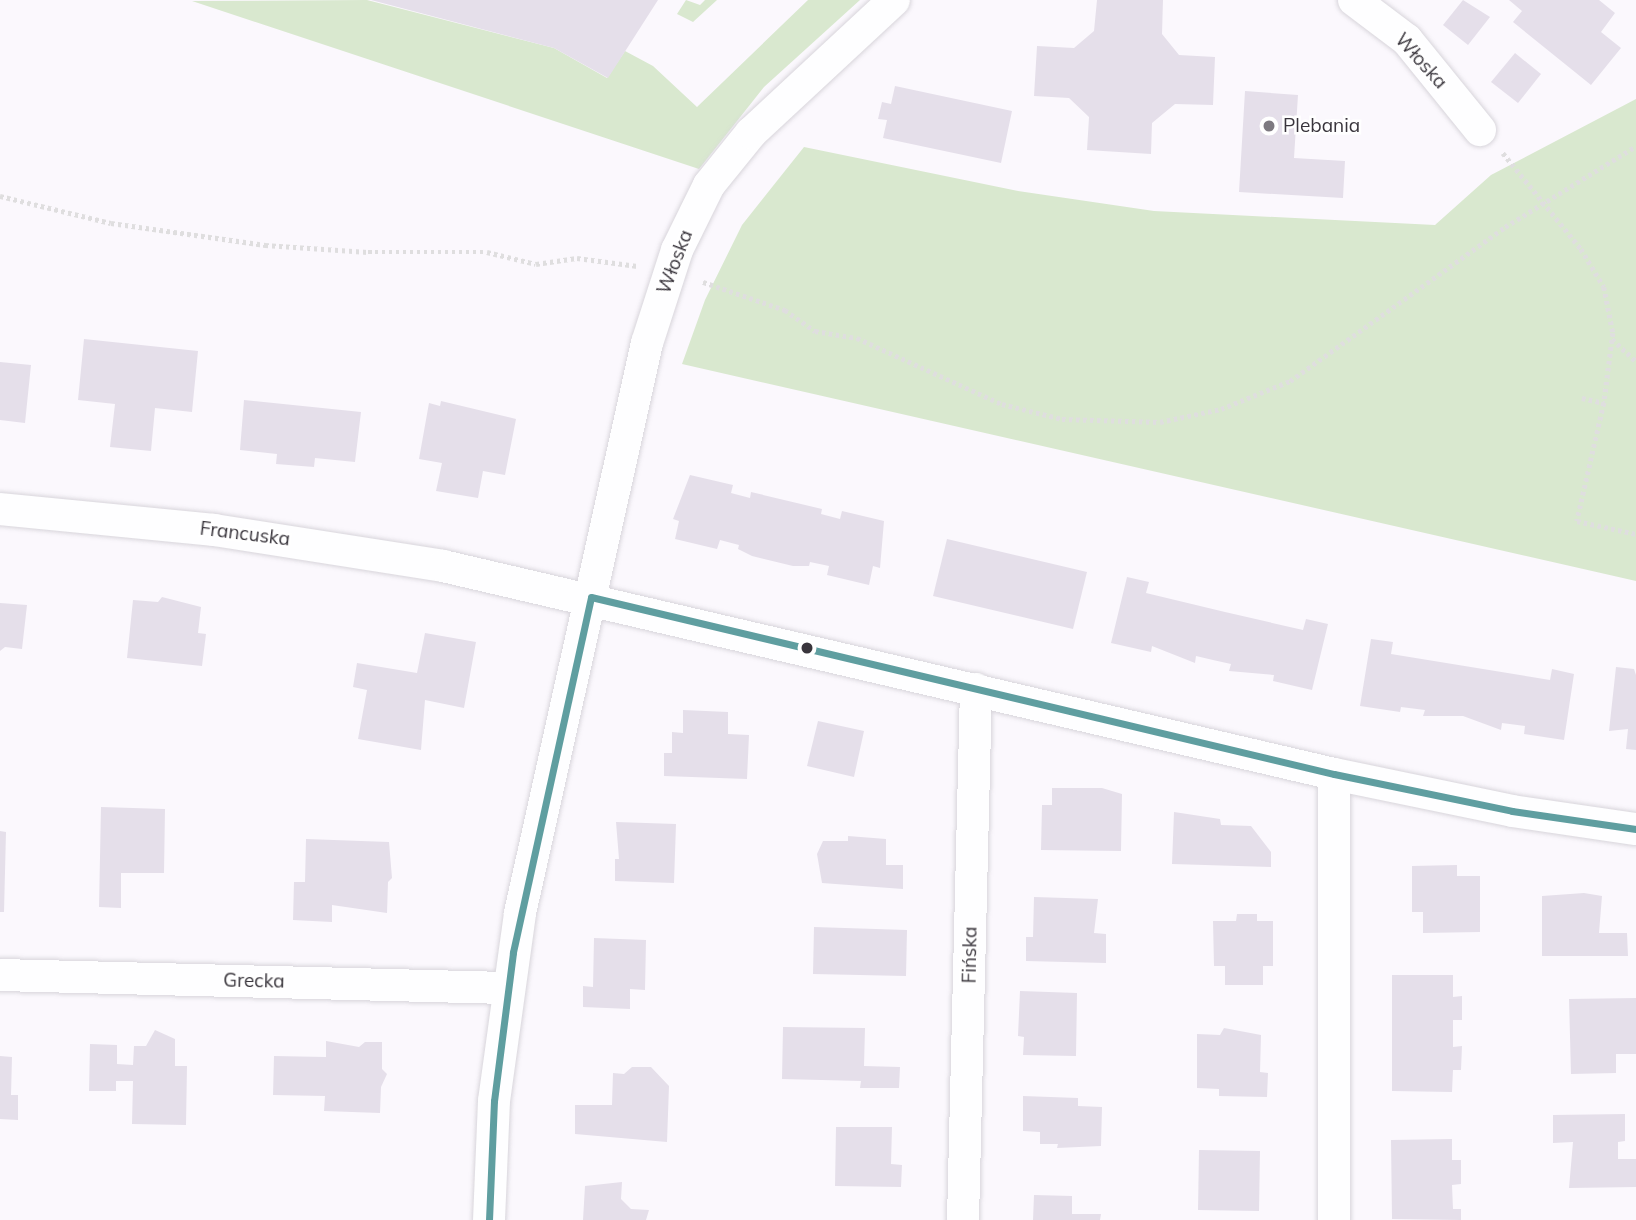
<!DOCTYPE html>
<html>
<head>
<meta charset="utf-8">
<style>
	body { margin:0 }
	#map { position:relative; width:1636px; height:1220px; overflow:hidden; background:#fbf8fd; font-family:Mulish,sans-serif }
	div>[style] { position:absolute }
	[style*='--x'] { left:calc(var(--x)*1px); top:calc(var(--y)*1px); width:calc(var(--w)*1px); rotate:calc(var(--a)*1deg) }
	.green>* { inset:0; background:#d9e8cf }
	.building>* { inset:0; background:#e5dfea }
	.path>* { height:4.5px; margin-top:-2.25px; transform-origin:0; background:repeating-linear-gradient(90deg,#dfdedf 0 3.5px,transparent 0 7px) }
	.roads { filter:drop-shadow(0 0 2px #d8d5db) drop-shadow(0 0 2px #d8d5db) }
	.street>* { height:32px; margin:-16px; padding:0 16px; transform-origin:16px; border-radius:16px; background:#fefeff }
	.bus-1>* { height:7px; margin:-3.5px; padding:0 3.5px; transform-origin:3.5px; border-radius:3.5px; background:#5f9ea0 }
	.dots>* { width:19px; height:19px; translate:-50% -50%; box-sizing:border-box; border:4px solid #fff; border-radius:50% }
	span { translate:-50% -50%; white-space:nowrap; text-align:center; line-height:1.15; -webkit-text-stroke:5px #fff; paint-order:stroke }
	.street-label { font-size:19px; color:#39353c }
	.poi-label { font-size:19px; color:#39353c }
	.left { translate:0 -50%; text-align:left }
</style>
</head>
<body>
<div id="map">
	<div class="green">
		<i style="clip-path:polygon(367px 0,554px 48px,607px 78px,625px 51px,653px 66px,697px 107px,808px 0,860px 0,764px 87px,699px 169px,192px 1px)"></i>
		<i style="clip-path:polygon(686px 0,700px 5px,705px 0,717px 0,693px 22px,677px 14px)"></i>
		<i style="clip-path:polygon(1636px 99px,1636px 581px,682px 364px,705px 300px,742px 225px,804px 147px,1018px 191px,1154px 211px,1435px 225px,1491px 175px)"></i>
	</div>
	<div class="building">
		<i style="clip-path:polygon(371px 0,658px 0,608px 78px,554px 48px)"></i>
		<i style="clip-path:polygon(1097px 0,1163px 0,1162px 34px,1179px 55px,1215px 57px,1213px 105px,1175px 104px,1152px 123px,1151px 154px,1087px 150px,1089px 117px,1069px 98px,1034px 96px,1037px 46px,1074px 48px,1094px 31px)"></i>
		<i style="clip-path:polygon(1463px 0,1490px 17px,1468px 45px,1443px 25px)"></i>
		<i style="clip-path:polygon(1509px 0,1599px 0,1615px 13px,1601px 32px,1621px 48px,1591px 85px,1513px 22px,1522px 11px)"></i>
		<i style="clip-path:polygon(1515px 53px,1541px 74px,1518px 103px,1491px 82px)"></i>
		<i style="clip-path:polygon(895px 86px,1012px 111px,1001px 163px,883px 138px,887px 120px,878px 119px,882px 102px,891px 104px)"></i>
		<i style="clip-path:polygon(1245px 91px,1298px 95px,1294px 158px,1345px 161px,1343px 198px,1239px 192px)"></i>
		<i style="clip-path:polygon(84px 339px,198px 351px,192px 412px,155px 408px,151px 451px,110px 447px,115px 404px,78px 400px)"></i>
		<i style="clip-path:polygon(0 362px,31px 365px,25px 423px,0 420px)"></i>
		<i style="clip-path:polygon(244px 400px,361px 412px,355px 462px,315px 458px,314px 467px,276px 464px,277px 454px,240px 450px)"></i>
		<i style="clip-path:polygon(441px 401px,516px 419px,505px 475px,483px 471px,478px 498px,436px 491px,442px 463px,419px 459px,429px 403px,440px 406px)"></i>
		<i style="clip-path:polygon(690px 475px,733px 485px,731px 493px,750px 498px,751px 492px,822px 509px,821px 514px,840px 519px,842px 511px,884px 521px,880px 568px,873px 566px,869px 585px,827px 575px,829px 566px,810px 562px,809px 566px,793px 566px,752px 556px,738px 549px,739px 545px,720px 540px,717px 549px,675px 539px,679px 521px,673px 519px)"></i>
		<i style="clip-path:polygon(947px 539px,1087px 572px,1073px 629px,933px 596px)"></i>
		<i style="clip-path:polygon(1127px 577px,1149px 582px,1146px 593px,1225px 612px,1303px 630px,1306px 619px,1328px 624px,1312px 690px,1273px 681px,1274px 675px,1229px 671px,1231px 664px,1213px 660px,1196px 656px,1195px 663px,1152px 646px,1151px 652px,1111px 643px)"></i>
		<i style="clip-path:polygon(162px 597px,201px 607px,198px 633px,206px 634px,202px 666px,127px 658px,133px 600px,158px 602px)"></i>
		<i style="clip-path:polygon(0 603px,27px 605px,22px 649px,5px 647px,0 651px)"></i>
		<i style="clip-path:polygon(425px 633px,476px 642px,464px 708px,425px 700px,421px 750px,358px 739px,367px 690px,353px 687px,357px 663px,417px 673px)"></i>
		<i style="clip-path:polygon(1371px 639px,1393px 642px,1391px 654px,1550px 680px,1552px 669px,1574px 674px,1564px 740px,1524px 734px,1525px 726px,1502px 723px,1501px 730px,1463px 716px,1423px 716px,1425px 710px,1401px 707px,1400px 712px,1360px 706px)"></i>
		<i style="clip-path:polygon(1616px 667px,1634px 669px,1636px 675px,1636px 750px,1626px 749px,1628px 729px,1609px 731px)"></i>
		<i style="clip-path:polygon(683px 710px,728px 712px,728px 734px,749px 735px,747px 779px,664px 776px,664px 753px,672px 753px,672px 732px,683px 733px)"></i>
		<i style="clip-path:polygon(818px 721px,864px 731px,854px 777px,807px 766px)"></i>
		<i style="clip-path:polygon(1052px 788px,1102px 788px,1122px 794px,1121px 851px,1041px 850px,1042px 805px,1052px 805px)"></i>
		<i style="clip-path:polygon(101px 807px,165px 809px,164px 873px,121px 873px,121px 908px,99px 907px)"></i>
		<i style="clip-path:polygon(1174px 812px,1220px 819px,1221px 825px,1251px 826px,1271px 852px,1271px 867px,1172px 864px)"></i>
		<i style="clip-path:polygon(616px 822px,676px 824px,674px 883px,615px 881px,615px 859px,619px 859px)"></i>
		<i style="clip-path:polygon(0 831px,6px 832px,4px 912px,0 912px)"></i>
		<i style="clip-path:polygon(848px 836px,886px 839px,886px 865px,903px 865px,903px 889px,822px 883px,817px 854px,823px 841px,848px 841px)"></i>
		<i style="clip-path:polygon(306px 839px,389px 842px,392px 878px,388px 882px,387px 913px,332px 905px,332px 922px,293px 920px,294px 882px,305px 882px)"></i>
		<i style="clip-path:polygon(1457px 865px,1457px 876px,1480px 876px,1480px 932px,1423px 933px,1423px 912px,1412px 912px,1412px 866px)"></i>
		<i style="clip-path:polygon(1584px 893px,1602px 896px,1599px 933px,1627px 933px,1628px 956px,1542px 956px,1542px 896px)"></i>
		<i style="clip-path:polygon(1034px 897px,1098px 899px,1094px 933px,1106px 934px,1106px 963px,1026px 961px,1026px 937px,1033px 937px)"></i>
		<i style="clip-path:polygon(1237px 914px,1257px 914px,1257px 921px,1273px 921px,1273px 966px,1263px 966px,1263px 985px,1225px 985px,1225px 966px,1214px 966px,1213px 921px,1236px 921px)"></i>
		<i style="clip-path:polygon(814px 927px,907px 930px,906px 976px,813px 974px)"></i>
		<i style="clip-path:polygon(594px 938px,646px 940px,645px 990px,630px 989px,630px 1009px,583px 1007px,583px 986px,593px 987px)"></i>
		<i style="clip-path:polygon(1392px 975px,1453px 975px,1453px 997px,1462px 996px,1462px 1020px,1453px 1020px,1453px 1047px,1462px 1046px,1461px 1070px,1453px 1070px,1452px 1092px,1392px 1091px)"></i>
		<i style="clip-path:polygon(1020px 991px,1077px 993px,1076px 1056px,1023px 1055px,1024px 1037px,1018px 1036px)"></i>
		<i style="clip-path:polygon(1636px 998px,1636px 1054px,1616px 1054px,1616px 1073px,1571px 1074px,1569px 999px)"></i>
		<i style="clip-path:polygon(783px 1027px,865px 1028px,864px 1066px,900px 1067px,899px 1088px,860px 1088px,861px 1081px,782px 1079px)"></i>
		<i style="clip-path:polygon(1224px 1028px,1261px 1035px,1260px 1072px,1268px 1073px,1267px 1097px,1219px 1096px,1219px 1089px,1197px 1088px,1197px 1034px,1220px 1035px)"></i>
		<i style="clip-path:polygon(155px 1030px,175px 1039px,175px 1066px,187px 1066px,186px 1125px,132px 1124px,133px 1081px,116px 1081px,116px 1091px,89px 1091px,90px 1044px,117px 1045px,117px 1064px,133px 1065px,134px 1046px,146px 1046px)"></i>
		<i style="clip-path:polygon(326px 1041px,359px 1047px,365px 1042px,382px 1042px,382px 1069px,387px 1074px,381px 1087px,380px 1113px,324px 1111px,325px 1096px,273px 1095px,274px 1056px,326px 1057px)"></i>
		<i style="clip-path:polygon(0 1056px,12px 1057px,11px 1095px,18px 1095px,18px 1120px,0 1119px)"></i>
		<i style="clip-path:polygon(632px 1067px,651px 1067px,669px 1086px,667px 1142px,575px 1134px,575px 1105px,612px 1105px,613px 1073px,624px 1074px)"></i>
		<i style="clip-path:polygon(1023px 1096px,1078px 1098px,1078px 1106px,1102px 1107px,1101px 1146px,1057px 1148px,1058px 1144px,1040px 1144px,1040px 1132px,1023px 1131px)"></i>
		<i style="clip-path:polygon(1625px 1114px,1625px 1141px,1618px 1142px,1618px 1159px,1636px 1159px,1636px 1187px,1569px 1188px,1573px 1142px,1553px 1143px,1553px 1115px)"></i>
		<i style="clip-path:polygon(836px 1127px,892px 1127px,891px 1164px,902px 1165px,901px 1187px,835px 1186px)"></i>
		<i style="clip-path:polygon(1452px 1139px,1452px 1160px,1461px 1160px,1461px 1184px,1452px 1185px,1453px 1209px,1461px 1209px,1461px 1220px,1392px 1219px,1391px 1140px)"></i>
		<i style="clip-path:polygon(1199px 1150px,1260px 1151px,1259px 1211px,1198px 1210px)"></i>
		<i style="clip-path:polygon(622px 1182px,621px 1199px,631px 1209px,649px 1210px,646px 1220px,583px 1220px,585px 1186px)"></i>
		<i style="clip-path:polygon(1034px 1195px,1072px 1196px,1072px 1214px,1101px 1214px,1100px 1220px,1033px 1220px)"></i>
	</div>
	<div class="path">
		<i style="--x:1503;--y:153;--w:124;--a:50.9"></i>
		<i style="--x:1581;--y:249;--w:44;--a:58.8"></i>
		<i style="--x:1604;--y:287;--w:47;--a:78.9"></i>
		<i style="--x:1613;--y:333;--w:71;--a:97.3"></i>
		<i style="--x:0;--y:196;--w:114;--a:13.7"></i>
		<i style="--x:111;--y:223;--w:156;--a:8.1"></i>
		<i style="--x:265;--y:245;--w:103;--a:3.9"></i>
		<i style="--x:368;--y:252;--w:119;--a:0"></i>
		<i style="--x:487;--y:252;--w:50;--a:13.8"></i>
		<i style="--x:536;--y:264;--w:41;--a:-8.3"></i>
		<i style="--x:577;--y:258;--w:61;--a:7.6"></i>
		<i style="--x:703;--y:282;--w:87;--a:18.9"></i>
		<i style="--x:785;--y:310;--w:37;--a:35"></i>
		<i style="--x:815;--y:331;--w:43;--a:9.5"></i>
		<i style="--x:857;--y:338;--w:159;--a:24.5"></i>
		<i style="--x:1002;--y:404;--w:62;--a:14"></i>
		<i style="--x:1062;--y:419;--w:98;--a:1.8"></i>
		<i style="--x:1160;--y:422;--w:62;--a:-12"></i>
		<i style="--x:1221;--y:409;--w:74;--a:-22.1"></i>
		<i style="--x:1290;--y:381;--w:264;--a:-35.6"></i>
		<i style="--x:1505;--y:227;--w:154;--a:-31.7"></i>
		<i style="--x:1612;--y:339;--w:33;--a:43"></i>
		<i style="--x:1582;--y:398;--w:23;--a:13"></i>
		<i style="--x:1604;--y:403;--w:121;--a:102.9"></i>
		<i style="--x:1577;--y:521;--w:60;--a:12.4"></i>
	</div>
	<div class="roads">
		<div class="street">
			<i style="--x:1354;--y:0;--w:66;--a:37"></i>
			<i style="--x:1407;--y:40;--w:116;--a:51"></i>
			<i style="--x:0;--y:509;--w:215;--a:5.6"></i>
			<i style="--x:214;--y:530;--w:232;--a:8.9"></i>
			<i style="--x:443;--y:566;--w:915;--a:13.14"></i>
			<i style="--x:1334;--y:774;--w:182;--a:11.7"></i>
			<i style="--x:1512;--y:811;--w:125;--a:8.3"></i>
			<i style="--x:0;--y:975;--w:508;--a:1.47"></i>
			<i style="--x:489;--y:1220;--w:119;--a:-87.6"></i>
			<i style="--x:494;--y:1101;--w:190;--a:-82.1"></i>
			<i style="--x:520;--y:913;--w:584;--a:-77.44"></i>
			<i style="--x:647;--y:343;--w:98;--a:-72.1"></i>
			<i style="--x:677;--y:250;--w:72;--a:-63.8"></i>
			<i style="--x:709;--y:185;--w:67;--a:-51.1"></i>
			<i style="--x:751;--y:133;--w:195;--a:-42.9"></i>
			<i style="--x:963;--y:1220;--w:531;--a:-88.6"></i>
			<i style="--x:1334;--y:1220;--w:446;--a:-90"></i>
		</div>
	</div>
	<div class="bus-1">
		<i style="--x:489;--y:1220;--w:119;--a:-87.6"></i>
		<i style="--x:494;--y:1101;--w:150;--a:-82.7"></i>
		<i style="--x:513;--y:952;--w:363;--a:-77.6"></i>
		<i style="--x:591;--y:597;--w:764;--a:13.4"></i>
		<i style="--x:1334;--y:774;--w:182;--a:11.7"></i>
		<i style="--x:1512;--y:811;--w:125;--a:8.3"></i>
	</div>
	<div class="dots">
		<i style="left:1269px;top:126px;background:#7d7980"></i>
		<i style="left:807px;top:648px;background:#39353c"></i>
	</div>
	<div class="street-label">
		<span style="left:1421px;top:61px;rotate:48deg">Włoska</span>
		<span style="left:675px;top:262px;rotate:-69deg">Włoska</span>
		<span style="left:245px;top:534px;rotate:7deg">Francuska</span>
		<span style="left:970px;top:955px;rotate:-89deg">Fińska</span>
		<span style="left:254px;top:981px;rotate:1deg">Grecka</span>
	</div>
	<div class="poi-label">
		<span class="left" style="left:1283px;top:126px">Plebania</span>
	</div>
</div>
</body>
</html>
